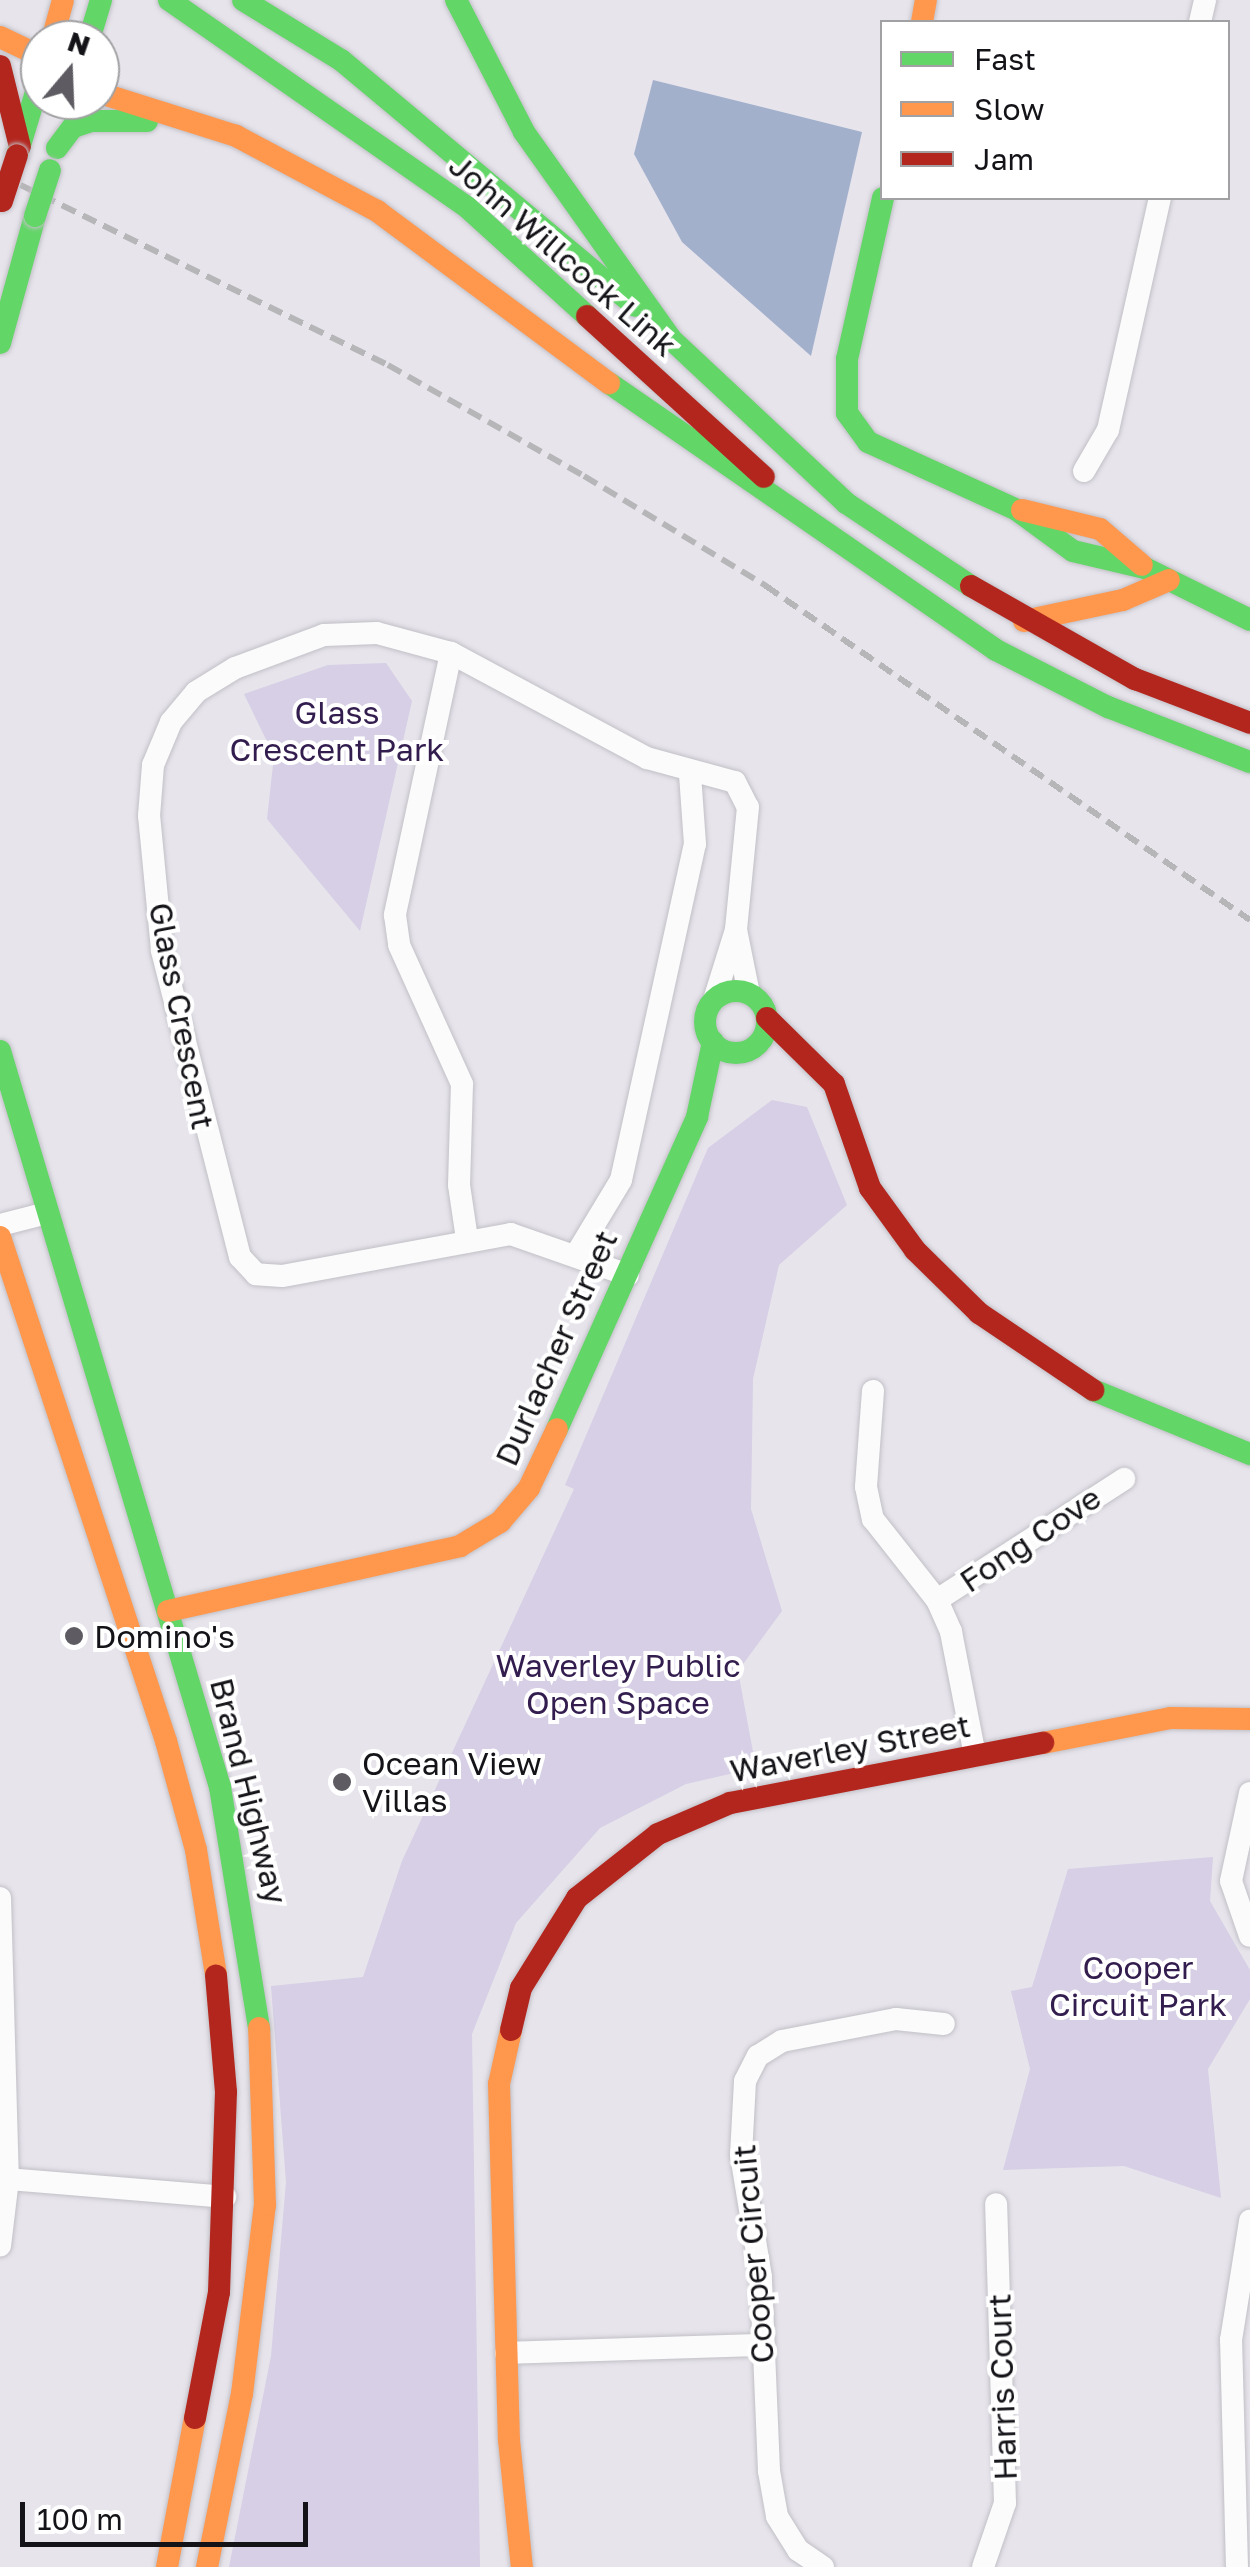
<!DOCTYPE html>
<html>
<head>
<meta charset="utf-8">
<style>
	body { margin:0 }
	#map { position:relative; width:1250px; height:2567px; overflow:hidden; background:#e7e4ec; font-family:"Golos Text",sans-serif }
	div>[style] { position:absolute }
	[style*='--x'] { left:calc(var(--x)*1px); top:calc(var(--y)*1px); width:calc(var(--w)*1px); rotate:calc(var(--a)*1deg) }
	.green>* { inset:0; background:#d6cfe5 }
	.water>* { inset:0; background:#a3b0cc }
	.roads { filter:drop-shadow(0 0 2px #c2c0c6) drop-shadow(0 0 2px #c2c0c6) }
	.street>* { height:22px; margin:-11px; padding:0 11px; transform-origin:11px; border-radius:11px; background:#fbfbfc }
	.fast>* { height:22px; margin:-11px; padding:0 11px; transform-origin:11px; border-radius:11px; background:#63d668 }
	.fast>.ring { margin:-11px; padding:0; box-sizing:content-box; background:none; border:22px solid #63d668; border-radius:50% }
	.slow>* { height:22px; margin:-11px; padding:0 11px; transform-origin:11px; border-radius:11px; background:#ff974d }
	.jam>* { height:22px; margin:-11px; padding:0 11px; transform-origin:11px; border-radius:11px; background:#b3261e }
	.rail>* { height:6px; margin-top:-3px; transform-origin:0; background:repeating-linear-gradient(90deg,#b6b5b7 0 15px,transparent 0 23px) }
	.bridges { filter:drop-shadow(0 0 2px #c2c0c6) drop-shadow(0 0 2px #c2c0c6) }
	.fast-bridge>* { height:22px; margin:-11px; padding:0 11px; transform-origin:11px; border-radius:11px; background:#63d668 }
	.jam-bridge>* { height:22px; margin:-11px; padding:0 11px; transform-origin:11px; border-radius:11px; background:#b3261e }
	.dots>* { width:28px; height:28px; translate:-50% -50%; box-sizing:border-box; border:5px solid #fff; border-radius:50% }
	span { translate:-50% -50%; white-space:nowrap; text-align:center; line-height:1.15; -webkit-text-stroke:8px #fff; paint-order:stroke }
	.street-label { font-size:32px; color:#141318 }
	.park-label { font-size:32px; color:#321d4e }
	.poi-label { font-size:32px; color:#141318 }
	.left { translate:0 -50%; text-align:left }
	.legend { position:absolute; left:880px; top:20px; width:350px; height:180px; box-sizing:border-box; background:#fff; border:2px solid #a1a1a3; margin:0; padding:12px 18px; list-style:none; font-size:30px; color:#141318 }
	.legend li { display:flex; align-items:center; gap:20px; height:50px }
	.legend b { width:50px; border:2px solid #a1a1a3 }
	.north { position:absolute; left:20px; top:20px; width:100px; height:100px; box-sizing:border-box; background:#fff; border:2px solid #a1a1a3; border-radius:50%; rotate:19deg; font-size:28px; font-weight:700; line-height:40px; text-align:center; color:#141318 }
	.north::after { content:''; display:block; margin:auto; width:35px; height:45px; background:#5e5c62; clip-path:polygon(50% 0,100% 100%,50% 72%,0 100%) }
	.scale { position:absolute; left:20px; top:2502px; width:288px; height:45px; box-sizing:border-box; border:5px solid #141318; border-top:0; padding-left:12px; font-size:30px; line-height:35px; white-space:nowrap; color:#141318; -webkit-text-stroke:8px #fff; paint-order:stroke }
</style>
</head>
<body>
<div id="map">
	<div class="green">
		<i style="clip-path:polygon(386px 663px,412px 701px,360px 931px,267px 819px,274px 756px,244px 694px,328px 665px)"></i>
		<i style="clip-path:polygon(772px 1100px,807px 1107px,847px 1205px,779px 1265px,753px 1379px,751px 1509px,782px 1611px,738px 1671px,756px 1768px,686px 1784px,600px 1828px,516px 1923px,472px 2034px,480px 2567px,229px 2567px,271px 2356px,286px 2182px,271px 1986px,363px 1977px,402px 1861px,574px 1489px,565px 1485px,708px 1148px)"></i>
		<i style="clip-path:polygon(1213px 1857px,1210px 1901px,1250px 1970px,1250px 1999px,1208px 2069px,1221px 2198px,1124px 2166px,1003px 2170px,1030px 2069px,1011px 1991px,1032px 1987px,1068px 1869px)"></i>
	</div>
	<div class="water">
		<i style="clip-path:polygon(653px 80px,862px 132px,811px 356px,682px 242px,634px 154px)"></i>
	</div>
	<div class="roads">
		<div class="street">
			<i style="--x:1200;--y:22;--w:23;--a:-77"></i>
			<i style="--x:1084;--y:471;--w:48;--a:-59.7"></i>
			<i style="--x:1108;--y:430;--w:238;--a:-77.4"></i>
			<i style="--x:451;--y:653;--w:268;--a:102.1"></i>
			<i style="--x:395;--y:915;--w:30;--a:82"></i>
			<i style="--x:399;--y:945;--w:153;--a:65.6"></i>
			<i style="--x:462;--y:1084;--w:101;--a:91.7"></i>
			<i style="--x:459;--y:1185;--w:55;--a:81.6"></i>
			<i style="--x:714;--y:1000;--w:73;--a:-72.6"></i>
			<i style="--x:0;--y:1225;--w:44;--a:-14.3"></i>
			<i style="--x:577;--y:1253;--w:85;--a:-58.9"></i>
			<i style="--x:621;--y:1180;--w:344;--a:-77.6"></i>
			<i style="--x:695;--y:844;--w:69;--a:-94.1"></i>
			<i style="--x:628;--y:1275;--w:124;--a:-160.7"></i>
			<i style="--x:511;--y:1234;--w:233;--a:169.6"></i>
			<i style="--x:282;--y:1276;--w:26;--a:-176"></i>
			<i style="--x:256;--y:1274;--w:23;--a:-133"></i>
			<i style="--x:240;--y:1257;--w:317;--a:-104.3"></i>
			<i style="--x:162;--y:950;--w:135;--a:-95.5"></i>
			<i style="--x:149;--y:816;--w:51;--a:-85.5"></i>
			<i style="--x:153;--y:765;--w:47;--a:-67.3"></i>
			<i style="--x:171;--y:722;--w:39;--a:-50"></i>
			<i style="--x:196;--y:692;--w:46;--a:-31.6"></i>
			<i style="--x:235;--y:668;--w:95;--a:-20.3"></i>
			<i style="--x:324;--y:635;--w:53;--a:-2.2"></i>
			<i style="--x:377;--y:633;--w:77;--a:15.1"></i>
			<i style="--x:451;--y:653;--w:222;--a:28.2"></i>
			<i style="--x:647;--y:758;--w:91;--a:15.3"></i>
			<i style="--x:735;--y:782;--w:28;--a:63"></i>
			<i style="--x:748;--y:807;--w:124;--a:95.6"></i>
			<i style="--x:736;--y:930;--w:65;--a:78.5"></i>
			<i style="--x:873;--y:1391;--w:96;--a:94.2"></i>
			<i style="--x:866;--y:1487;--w:33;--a:78"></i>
			<i style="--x:873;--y:1519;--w:103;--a:51.7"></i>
			<i style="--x:937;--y:1600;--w:35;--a:66"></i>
			<i style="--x:951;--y:1632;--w:126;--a:79"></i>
			<i style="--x:937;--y:1600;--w:223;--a:-32.9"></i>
			<i style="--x:1250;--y:1793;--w:90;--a:102.2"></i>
			<i style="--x:1231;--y:1881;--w:58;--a:70.9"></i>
			<i style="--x:0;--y:1898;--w:281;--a:88.4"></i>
			<i style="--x:8;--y:2179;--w:67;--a:96.8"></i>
			<i style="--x:8;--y:2179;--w:218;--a:4.7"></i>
			<i style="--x:506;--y:2353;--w:257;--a:-1.8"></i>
			<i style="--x:823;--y:2567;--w:30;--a:-146"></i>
			<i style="--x:798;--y:2550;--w:40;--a:-122"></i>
			<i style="--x:777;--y:2516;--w:46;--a:-100.1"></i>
			<i style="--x:769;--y:2471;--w:194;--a:-92.4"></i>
			<i style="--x:761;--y:2277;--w:124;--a:-99.3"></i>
			<i style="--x:741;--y:2155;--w:74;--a:-86.9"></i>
			<i style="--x:745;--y:2081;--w:28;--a:-63"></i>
			<i style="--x:758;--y:2056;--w:28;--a:-32"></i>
			<i style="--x:782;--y:2041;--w:116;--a:-10.9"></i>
			<i style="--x:896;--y:2019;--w:48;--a:5.9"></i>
			<i style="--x:983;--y:2567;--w:68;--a:-71"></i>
			<i style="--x:1005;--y:2503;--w:299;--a:-91.7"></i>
			<i style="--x:1237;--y:2567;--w:227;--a:-91.5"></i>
			<i style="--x:1231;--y:2340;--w:121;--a:-80.9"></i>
		</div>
		<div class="fast">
			<i style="--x:169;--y:0;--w:364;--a:34.8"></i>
			<i style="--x:468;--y:208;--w:161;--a:42.2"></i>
			<i style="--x:243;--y:0;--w:115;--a:31.5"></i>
			<i style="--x:341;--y:60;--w:383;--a:39.9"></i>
			<i style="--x:456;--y:0;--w:148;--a:62.7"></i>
			<i style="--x:524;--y:132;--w:255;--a:54.6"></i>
			<i style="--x:672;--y:340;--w:238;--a:43.1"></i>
			<i style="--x:846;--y:503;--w:150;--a:33.6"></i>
			<i style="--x:89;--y:40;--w:42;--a:-73.3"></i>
			<i style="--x:57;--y:148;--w:26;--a:-53"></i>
			<i style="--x:73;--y:127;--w:20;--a:-18"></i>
			<i style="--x:92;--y:121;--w:55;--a:0"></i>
			<i style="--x:17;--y:155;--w:79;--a:-73.2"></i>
			<i style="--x:883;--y:198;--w:165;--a:102.6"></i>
			<i style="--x:847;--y:359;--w:54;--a:90"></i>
			<i style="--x:847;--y:413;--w:36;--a:54"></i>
			<i style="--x:868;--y:442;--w:164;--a:24.5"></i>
			<i style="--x:1017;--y:510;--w:69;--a:36.2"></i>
			<i style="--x:1073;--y:551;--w:74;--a:13.3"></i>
			<i style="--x:1145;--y:568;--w:117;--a:26.3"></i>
			<i style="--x:0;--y:343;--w:132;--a:-74.6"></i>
			<i style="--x:609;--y:383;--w:470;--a:34.6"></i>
			<i style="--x:996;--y:650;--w:126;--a:27"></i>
			<i style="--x:1108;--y:707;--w:152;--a:21.2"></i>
			<i class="ring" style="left:705px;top:991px;width:40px;height:40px"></i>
			<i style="--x:0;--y:1051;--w:768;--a:73.36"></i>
			<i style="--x:220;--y:1787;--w:244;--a:80.8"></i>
			<i style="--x:1093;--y:1390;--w:170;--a:22.2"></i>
			<i style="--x:557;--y:1429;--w:342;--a:-65.8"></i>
			<i style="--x:697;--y:1117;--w:77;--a:-78"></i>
		</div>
		<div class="slow">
			<i style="--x:922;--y:22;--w:22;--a:-80"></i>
			<i style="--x:0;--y:37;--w:44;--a:25.4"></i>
			<i style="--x:52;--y:40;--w:41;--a:-74.6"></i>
			<i style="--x:100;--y:93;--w:143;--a:17.5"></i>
			<i style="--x:236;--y:136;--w:160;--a:28"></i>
			<i style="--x:377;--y:211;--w:289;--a:36.6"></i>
			<i style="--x:1022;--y:510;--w:80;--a:13.7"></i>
			<i style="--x:1100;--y:529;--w:55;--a:40.6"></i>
			<i style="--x:1024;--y:621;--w:101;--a:-12"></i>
			<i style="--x:1123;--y:600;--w:50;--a:-23.5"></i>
			<i style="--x:0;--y:1237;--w:531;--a:71.77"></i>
			<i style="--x:166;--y:1741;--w:113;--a:74.6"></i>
			<i style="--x:196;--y:1850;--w:127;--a:80.9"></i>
			<i style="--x:168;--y:1611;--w:299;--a:-12.5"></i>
			<i style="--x:460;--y:1546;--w:47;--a:-31"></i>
			<i style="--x:500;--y:1522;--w:45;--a:-49.5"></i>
			<i style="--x:529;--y:1488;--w:65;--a:-64.6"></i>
			<i style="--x:1043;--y:1743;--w:130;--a:-11.1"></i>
			<i style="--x:1171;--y:1718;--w:79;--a:0.7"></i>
			<i style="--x:511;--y:2030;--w:55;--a:102.5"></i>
			<i style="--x:499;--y:2084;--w:356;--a:88.4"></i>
			<i style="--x:509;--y:2440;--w:128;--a:84.2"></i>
			<i style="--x:167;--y:2567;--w:152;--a:-79.4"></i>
			<i style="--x:207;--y:2567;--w:177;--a:-78.6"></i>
			<i style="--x:242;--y:2394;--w:190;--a:-83.1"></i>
			<i style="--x:265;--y:2205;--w:177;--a:-91.9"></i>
		</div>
		<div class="jam">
			<i style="--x:0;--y:66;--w:83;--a:76.1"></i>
			<i style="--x:587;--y:316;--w:239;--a:42.3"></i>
			<i style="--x:971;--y:586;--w:189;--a:29.6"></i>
			<i style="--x:1135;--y:679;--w:123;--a:20.9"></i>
			<i style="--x:767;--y:1018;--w:94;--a:44.6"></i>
			<i style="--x:834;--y:1084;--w:110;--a:70.9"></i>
			<i style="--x:870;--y:1188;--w:77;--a:54"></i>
			<i style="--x:915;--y:1250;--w:90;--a:44.5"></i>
			<i style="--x:979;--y:1313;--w:138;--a:34"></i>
			<i style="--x:511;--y:2030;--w:43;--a:-76.6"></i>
			<i style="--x:521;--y:1988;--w:106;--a:-58.1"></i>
			<i style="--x:577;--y:1898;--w:103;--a:-38.3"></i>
			<i style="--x:658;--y:1834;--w:78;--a:-23.3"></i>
			<i style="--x:730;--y:1803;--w:319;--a:-10.9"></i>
			<i style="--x:195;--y:2418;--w:128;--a:-79.2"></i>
			<i style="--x:219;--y:2292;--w:200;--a:-88"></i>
			<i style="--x:226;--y:2092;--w:117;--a:-94.9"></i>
		</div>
	</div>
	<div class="rail">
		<i style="--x:0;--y:175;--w:432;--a:26.1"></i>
		<i style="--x:388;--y:365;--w:225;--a:29.5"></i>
		<i style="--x:584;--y:476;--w:213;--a:31.1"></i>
		<i style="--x:766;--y:586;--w:588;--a:34.61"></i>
	</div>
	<div class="bridges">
		<div class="fast-bridge">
			<i style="--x:35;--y:216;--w:48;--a:-71.9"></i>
		</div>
		<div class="jam-bridge">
			<i style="--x:2;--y:201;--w:48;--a:-71.9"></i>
		</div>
	</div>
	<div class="dots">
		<i style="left:74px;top:1636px;background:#5e5c62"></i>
		<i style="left:342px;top:1782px;background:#5e5c62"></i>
	</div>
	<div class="street-label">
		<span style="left:563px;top:255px;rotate:41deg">John Willcock Link</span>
		<span style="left:182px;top:1016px;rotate:79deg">Glass Crescent</span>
		<span style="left:556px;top:1348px;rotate:-66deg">Durlacher Street</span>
		<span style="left:1030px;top:1539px;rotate:-34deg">Fong Cove</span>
		<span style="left:850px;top:1748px;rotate:-11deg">Waverley Street</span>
		<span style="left:249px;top:1791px;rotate:76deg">Brand Highway</span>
		<span style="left:753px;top:2254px;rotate:-95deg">Cooper Circuit</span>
		<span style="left:1002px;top:2387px;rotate:-92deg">Harris Court</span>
	</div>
	<div class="park-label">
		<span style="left:337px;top:731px">Glass<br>Crescent Park</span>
		<span style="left:618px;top:1684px">Waverley Public<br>Open Space</span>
		<span style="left:1138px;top:1986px">Cooper<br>Circuit Park</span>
	</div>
	<div class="poi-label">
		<span class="left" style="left:94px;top:1636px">Domino's</span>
		<span class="left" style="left:362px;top:1782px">Ocean View<br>Villas</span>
	</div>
	<ul class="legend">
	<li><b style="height:12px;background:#63d668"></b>Fast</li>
	<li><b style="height:12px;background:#ff974d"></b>Slow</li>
	<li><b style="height:12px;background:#b3261e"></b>Jam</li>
	</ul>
	<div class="north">N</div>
	<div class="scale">100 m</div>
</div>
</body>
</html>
